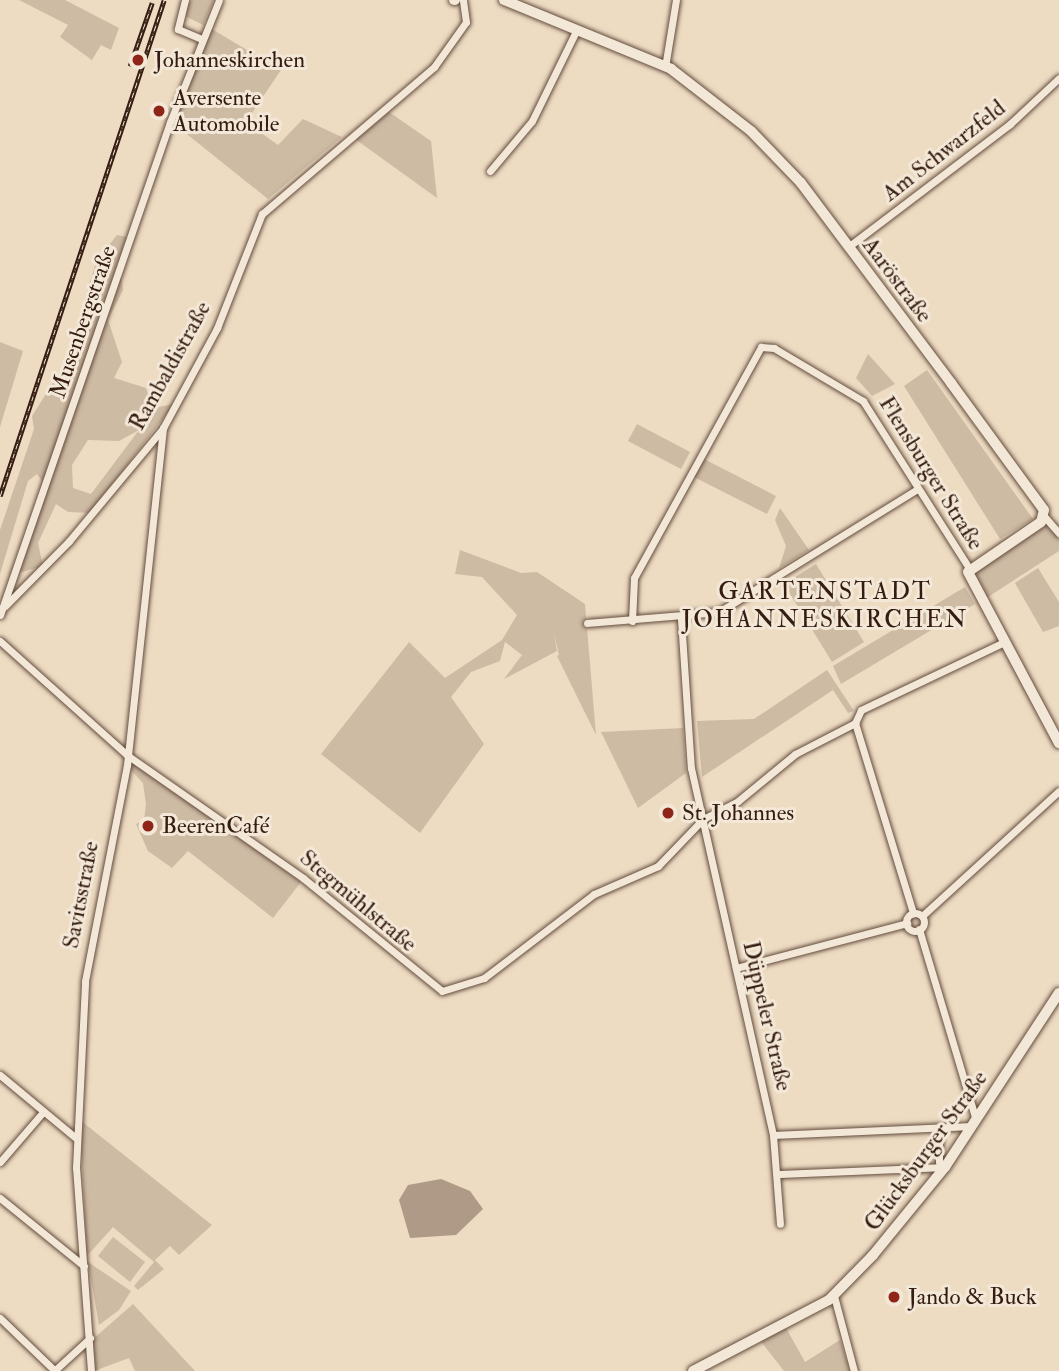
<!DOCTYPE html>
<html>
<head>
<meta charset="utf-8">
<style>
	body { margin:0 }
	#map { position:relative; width:1059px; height:1371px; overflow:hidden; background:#eddbc2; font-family:"IM FELL Double Pica",serif }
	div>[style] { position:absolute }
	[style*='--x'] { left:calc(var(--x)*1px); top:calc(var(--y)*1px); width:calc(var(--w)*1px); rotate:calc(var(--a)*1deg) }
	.green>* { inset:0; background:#cebba4 }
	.water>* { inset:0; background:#ae9a86 }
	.roads { filter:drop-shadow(0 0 2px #634c3d) drop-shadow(0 0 2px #634c3d) }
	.street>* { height:7px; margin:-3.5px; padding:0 3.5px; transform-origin:3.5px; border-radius:3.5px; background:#f3e8d7 }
	.street>.ring { margin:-3.5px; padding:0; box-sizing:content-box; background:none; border:7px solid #f3e8d7; border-radius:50% }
	.secondary>* { height:10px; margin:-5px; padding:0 5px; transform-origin:5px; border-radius:5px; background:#f3e8d7 }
	.rail>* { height:4.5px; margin-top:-2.25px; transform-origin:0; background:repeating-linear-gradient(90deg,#f3e8d7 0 5px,#351c11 0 10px); box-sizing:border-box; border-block:2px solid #351c11 }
	.dots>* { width:19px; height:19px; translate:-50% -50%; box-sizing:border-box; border:4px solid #f3e8d7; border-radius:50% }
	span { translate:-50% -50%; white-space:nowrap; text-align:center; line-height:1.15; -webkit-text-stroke:6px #f3e8d7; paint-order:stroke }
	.poi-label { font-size:23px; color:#351c11 }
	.left { translate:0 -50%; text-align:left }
	.street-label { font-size:23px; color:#351c11 }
	.neighbourhood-label { font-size:24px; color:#351c11; letter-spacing:2px }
</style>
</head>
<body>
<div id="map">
	<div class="green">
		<i style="clip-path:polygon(19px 0,65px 0,119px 28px,111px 50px,101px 45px,92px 60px,60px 37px,68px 25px)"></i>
		<i style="clip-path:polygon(191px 0,214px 0,203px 25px,183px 15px)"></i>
		<i style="clip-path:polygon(210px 28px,281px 70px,246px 122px,278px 145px,303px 119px,342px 137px,268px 199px,173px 123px)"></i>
		<i style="clip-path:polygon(389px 112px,431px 141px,437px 198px,355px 139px)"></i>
		<i style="clip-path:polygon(evenodd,117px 235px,127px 237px,120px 268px,123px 290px,108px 320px,122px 362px,114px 378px,146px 388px,153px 408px,174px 404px,90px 513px,68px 512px,56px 504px,38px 543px,43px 566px,22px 572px,18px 568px,42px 481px,37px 474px,28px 481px,0 574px,0 530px,34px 429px,32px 416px,66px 362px,74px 330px,98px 315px,84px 301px,96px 262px,117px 235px,139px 430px,91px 494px,73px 488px,72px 465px,88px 440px,119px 441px,139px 430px)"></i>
		<i style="clip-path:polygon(0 342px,23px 351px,0 427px)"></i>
		<i style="clip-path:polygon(868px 354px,895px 384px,872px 396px,856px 378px)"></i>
		<i style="clip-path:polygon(927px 370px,1033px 519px,1000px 539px,904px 386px)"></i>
		<i style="clip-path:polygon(637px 424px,690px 452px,681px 469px,628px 441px)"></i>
		<i style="clip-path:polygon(704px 459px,776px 496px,767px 514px,694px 477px)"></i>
		<i style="clip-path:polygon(780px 508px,809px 550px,779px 568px,786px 546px,775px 520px)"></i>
		<i style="clip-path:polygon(1045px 524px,1059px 538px,1059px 551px,988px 597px,973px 568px)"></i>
		<i style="clip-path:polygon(460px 550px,521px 573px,537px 572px,585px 604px,596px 735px,557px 656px,559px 655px,554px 633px,557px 651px,504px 679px,522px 655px,505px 642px,500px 661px,471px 672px,451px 697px,484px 744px,420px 833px,321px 754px,409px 642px,445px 678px,502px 640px,517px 615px,482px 577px,455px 574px)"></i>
		<i style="clip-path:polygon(816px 564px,864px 642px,832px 662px,784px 584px)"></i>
		<i style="clip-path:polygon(1038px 568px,1059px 602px,1059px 626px,1043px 632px,1015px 583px)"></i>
		<i style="clip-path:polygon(965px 587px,975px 604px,841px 684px,833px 666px)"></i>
		<i style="clip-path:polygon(827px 670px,854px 711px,848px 713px,833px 690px,702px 777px,697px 721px,754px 719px)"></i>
		<i style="clip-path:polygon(683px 728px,686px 773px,638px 808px,601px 732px)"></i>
		<i style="clip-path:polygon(134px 762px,301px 882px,273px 918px,188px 851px,172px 868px,148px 851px,136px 824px,144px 820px,146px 804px,143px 783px,129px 768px)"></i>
		<i style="clip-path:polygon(80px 1120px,212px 1225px,179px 1255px,170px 1246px,155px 1260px,164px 1269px,138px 1290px,134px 1286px,154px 1262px,113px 1227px,87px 1256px)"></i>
		<i style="clip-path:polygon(113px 1237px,145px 1262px,130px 1282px,98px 1256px)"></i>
		<i style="clip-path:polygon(88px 1262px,131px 1291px,119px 1310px,99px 1325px)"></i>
		<i style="clip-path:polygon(133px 1304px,195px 1371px,135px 1371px,129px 1358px,94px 1371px,92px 1340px)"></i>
		<i style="clip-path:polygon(785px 1326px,805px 1362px,840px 1340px,850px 1371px,784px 1371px,759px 1339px)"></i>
	</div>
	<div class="water">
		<i style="clip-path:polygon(441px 1179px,470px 1191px,483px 1209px,456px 1235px,410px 1238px,399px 1200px,408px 1185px)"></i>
	</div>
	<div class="roads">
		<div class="street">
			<i style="--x:185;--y:0;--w:30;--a:104"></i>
			<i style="--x:178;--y:29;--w:25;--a:23"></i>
			<i style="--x:665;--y:67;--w:68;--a:-80.7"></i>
			<i style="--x:490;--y:171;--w:65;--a:-50"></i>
			<i style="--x:532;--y:121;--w:102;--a:-63.9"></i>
			<i style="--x:848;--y:247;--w:203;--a:-37.2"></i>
			<i style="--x:1010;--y:124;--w:67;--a:-43.2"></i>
			<i style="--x:1044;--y:516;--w:23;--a:49"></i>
			<i style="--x:5;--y:606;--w:91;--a:-45.4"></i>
			<i style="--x:69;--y:541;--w:147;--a:-50.2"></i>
			<i style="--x:163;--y:428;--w:114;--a:-61.6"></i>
			<i style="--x:217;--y:328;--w:123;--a:-68.5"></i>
			<i style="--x:262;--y:214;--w:226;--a:-40.5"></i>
			<i style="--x:434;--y:67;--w:55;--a:-54.6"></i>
			<i style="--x:466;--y:22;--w:22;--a:-98"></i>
			<i style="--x:0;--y:615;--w:521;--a:-70.97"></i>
			<i style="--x:170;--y:122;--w:131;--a:-68.1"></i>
			<i style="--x:681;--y:619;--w:149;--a:86.2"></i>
			<i style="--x:691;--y:768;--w:376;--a:77.4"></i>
			<i style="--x:773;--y:1135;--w:89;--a:85.5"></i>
			<i style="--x:632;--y:621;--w:43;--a:-87.3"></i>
			<i style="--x:634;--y:578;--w:264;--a:-61.2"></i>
			<i style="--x:761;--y:347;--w:13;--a:4"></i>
			<i style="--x:774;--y:348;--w:104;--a:30.8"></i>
			<i style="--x:863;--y:401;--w:198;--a:57.6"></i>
			<i style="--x:587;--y:623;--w:132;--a:-4.8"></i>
			<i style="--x:719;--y:612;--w:233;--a:-31.8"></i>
			<i style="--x:0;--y:641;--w:171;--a:41.9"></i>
			<i style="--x:127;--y:755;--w:215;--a:34.9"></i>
			<i style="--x:303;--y:878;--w:179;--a:39.1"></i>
			<i style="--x:442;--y:991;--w:44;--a:-17.2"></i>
			<i style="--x:484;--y:978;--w:138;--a:-37.4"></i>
			<i style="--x:594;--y:894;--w:70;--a:-23.6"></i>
			<i style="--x:658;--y:866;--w:65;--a:-46.2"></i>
			<i style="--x:703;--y:819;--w:39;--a:-27"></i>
			<i style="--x:738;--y:801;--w:74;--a:-39.5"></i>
			<i style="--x:795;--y:754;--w:68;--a:-27.3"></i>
			<i style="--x:855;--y:723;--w:14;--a:-65"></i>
			<i style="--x:861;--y:710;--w:158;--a:-25.4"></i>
			<i style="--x:855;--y:723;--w:199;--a:73"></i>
			<i class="ring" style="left:906px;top:913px;width:11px;height:11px"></i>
			<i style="--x:922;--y:916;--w:185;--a:-42.4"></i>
			<i style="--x:919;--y:929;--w:199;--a:73.4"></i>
			<i style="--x:736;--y:968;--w:177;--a:-14.7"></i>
			<i style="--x:0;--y:1075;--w:99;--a:39.7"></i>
			<i style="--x:773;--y:1135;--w:199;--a:-2.6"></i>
			<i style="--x:0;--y:1162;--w:66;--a:-49.3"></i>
			<i style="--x:939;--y:1162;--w:35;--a:-90"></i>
			<i style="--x:780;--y:1174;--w:165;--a:-2.4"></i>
			<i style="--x:0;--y:1198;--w:108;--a:39"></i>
			<i style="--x:834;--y:1296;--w:78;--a:75.1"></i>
			<i style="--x:0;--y:1318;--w:75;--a:43.9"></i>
			<i style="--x:54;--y:1371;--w:49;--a:-42.5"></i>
			<i style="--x:91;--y:1371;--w:204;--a:-94.2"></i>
			<i style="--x:76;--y:1168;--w:187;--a:-87.2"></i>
			<i style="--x:85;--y:981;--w:220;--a:-79"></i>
			<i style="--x:127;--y:765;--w:339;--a:-83.9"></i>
		</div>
		<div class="secondary">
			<i style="--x:454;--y:0;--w:1;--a:0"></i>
			<i style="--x:504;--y:0;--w:181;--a:22.4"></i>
			<i style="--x:671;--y:69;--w:101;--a:37.8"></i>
			<i style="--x:751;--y:131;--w:72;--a:46.1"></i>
			<i style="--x:801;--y:183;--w:250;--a:53.1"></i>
			<i style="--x:951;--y:383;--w:157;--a:53.8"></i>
			<i style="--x:1044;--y:510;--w:12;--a:104"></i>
			<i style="--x:1041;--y:522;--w:88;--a:145.6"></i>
			<i style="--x:968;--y:572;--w:194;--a:62"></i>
			<i style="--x:693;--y:1371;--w:153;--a:-27.6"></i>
			<i style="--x:829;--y:1300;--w:63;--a:-45.6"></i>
			<i style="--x:873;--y:1255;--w:114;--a:-50.7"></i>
			<i style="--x:945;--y:1167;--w:208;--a:-56.8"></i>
		</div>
	</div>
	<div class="rail">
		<i style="--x:130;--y:66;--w:67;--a:-70.8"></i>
		<i style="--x:0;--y:496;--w:522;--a:-71.7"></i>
	</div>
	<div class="dots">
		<i style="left:138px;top:60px;background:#8f2418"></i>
		<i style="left:159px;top:111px;background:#8f2418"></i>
		<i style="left:668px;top:813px;background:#8f2418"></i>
		<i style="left:148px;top:826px;background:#8f2418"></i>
		<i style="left:894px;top:1297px;background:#8f2418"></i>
	</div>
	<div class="poi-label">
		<span class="left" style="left:154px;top:60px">Johanneskirchen</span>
		<span class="left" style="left:173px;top:111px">Aversente<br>Automobile</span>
		<span class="left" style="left:682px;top:813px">St. Johannes</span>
		<span class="left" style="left:162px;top:826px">BeerenCafé</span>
		<span class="left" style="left:908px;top:1297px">Jando &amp; Buck</span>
	</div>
	<div class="street-label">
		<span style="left:944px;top:151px;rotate:-38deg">Am Schwarzfeld</span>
		<span style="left:897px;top:280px;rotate:53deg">Aaröstraße</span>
		<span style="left:83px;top:322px;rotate:-71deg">Musenbergstraße</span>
		<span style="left:170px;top:366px;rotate:-61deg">Rambaldistraße</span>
		<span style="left:931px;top:473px;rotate:58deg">Flensburger Straße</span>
		<span style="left:81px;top:895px;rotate:-79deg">Savitsstraße</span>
		<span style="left:358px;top:901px;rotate:40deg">Stegmühlstraße</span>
		<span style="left:767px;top:1016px;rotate:77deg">Düppeler Straße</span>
		<span style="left:926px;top:1151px;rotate:-54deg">Glücksburger Straße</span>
	</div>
	<div class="neighbourhood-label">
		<span style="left:825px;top:606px">GARTENSTADT<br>JOHANNESKIRCHEN</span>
	</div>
</div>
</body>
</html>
